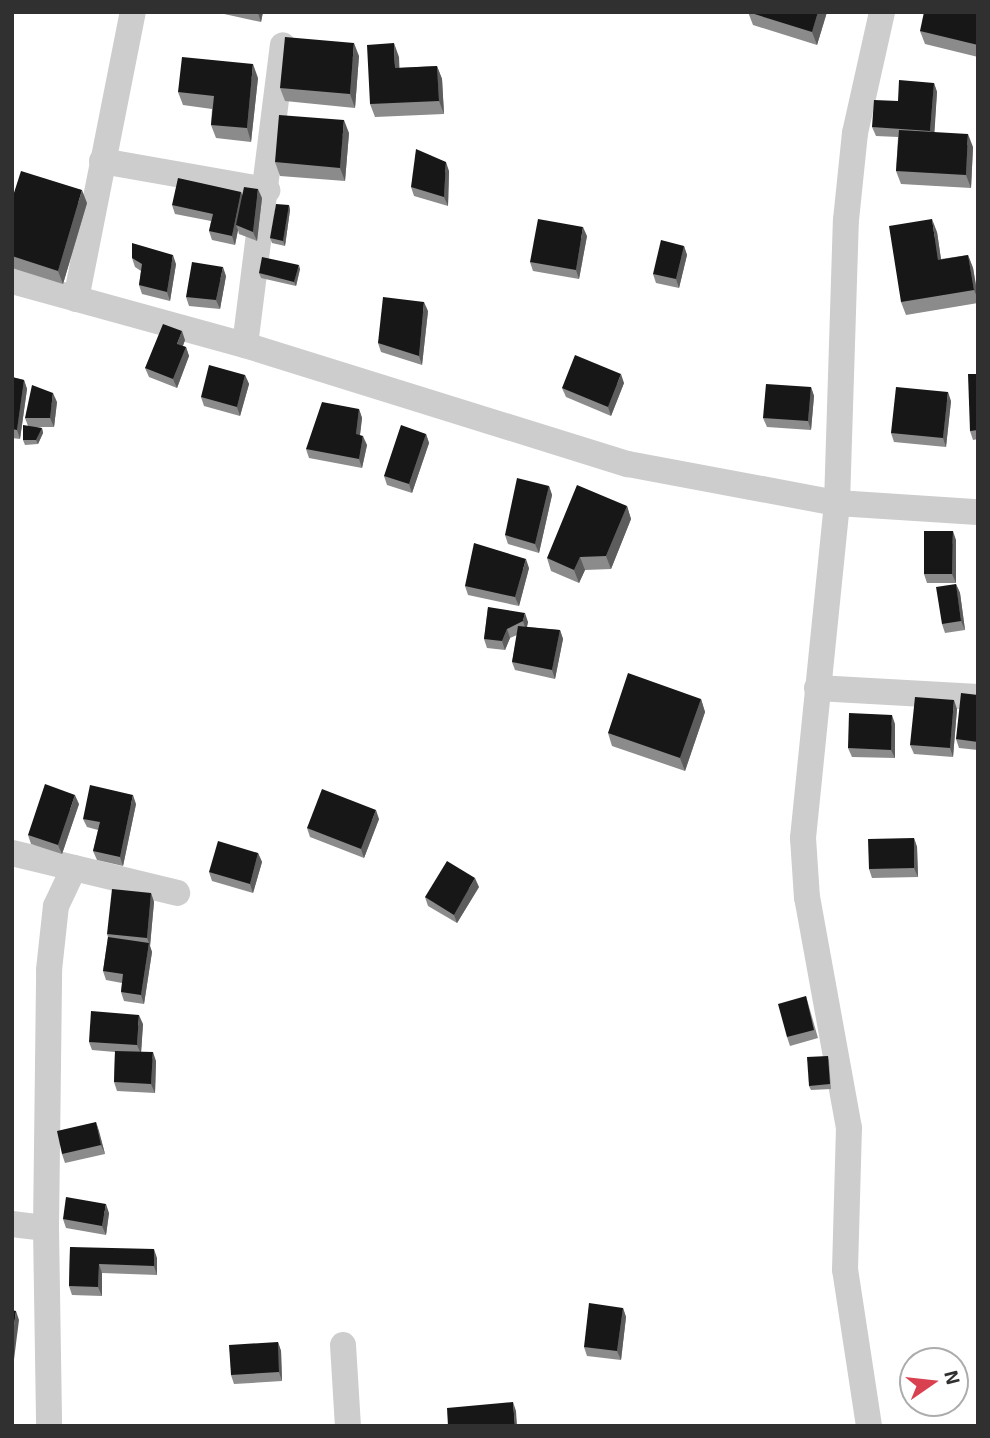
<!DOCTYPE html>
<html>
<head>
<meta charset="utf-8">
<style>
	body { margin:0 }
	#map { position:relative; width:990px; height:1438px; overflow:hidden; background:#fff; font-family:"Exo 2",sans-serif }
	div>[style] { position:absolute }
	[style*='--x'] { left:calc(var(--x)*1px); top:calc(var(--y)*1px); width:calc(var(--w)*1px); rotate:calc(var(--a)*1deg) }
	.minor>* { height:26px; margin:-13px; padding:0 13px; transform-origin:13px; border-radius:13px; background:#cdcdcd }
	.wall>* { inset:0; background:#8b8b8b }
	.shaded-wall>* { inset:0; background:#5d5d5d }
	.building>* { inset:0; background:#171717 }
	span { translate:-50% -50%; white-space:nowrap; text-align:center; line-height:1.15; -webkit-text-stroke:7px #fff; paint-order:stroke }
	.frame { position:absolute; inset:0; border:14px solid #303030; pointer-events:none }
	.north { position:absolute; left:899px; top:1347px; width:70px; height:70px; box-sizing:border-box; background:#fff; border:2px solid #acacac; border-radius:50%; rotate:76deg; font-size:19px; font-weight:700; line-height:28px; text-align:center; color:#303030 }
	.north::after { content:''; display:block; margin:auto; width:24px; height:32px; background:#d94050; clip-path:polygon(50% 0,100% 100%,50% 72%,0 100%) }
</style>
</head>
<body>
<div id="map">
	<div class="minor">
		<i style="--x:102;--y:161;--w:168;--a:10"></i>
		<i style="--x:12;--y:281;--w:242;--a:15.4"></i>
		<i style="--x:245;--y:345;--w:401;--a:17.3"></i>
		<i style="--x:628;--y:464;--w:213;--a:10.6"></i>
		<i style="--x:837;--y:503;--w:141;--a:3.7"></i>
		<i style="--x:76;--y:299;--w:293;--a:-78.8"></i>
		<i style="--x:245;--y:345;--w:302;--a:-82.8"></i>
		<i style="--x:817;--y:688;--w:161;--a:3.2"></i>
		<i style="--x:12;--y:853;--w:170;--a:13.6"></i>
		<i style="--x:12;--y:1224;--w:34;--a:7"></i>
		<i style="--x:46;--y:1228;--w:198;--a:89.1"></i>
		<i style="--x:46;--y:1228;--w:258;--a:-89.3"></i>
		<i style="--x:49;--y:970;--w:64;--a:-83.8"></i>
		<i style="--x:56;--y:906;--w:42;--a:-64.7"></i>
		<i style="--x:343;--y:1345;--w:81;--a:86.5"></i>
		<i style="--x:869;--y:1426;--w:158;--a:-98.7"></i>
		<i style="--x:845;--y:1270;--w:142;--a:-88.4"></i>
		<i style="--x:849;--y:1128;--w:234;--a:-100.3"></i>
		<i style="--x:807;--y:898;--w:60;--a:-93.8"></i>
		<i style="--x:803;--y:838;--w:337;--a:-84.2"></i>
		<i style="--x:837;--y:503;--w:283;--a:-88.2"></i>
		<i style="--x:846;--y:220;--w:87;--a:-84.1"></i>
		<i style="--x:855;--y:133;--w:124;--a:-77.4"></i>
	</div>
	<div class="wall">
		<i style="clip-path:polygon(215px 12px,263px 12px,261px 22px)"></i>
		<i style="clip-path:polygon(748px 12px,827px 12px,817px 45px,753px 25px)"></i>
		<i style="clip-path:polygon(978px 12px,978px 57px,925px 44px,920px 31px)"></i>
		<i style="clip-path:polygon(359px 56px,355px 108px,285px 101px,280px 88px)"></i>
		<i style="clip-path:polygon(399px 57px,399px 68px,437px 66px,442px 79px,444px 114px,375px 117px,370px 104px)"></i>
		<i style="clip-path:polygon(258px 78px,251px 142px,216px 138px,211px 125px,212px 109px,183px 105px,178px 92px)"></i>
		<i style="clip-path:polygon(934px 83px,937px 92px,934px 132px,973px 147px,971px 188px,901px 184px,896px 171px,898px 137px,876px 136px,872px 127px,898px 101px)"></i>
		<i style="clip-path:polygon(349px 133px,345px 181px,280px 176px,275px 162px)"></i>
		<i style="clip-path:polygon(449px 171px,448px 206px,414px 196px,411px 187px)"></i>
		<i style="clip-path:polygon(241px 192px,242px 195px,262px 198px,257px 241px,239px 234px,238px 230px,235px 245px,212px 240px,209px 231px,211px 221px,175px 214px,172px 205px)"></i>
		<i style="clip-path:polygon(12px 199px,87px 203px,63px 284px,12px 268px)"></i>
		<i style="clip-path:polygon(289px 205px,290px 210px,285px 246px,272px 243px,270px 238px)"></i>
		<i style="clip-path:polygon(937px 232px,941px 259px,968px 255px,973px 268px,978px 295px,978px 303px,906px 315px,901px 302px)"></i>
		<i style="clip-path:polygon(587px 236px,579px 279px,533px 271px,530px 262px)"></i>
		<i style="clip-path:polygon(684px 246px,687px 255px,679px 288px,656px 283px,653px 274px)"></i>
		<i style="clip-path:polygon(132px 258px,176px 264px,170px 301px,142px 294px,139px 285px,141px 271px,135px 267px)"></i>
		<i style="clip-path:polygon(300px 269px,296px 286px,261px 278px,259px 273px)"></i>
		<i style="clip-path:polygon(226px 276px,220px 309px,189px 306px,186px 297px)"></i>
		<i style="clip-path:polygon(428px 311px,422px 365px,381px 352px,378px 343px)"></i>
		<i style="clip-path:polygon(185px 340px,183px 346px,186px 347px,189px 356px,177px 388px,149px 377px,145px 368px)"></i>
		<i style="clip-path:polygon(978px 374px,978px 439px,973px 440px,970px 431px)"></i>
		<i style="clip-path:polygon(245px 375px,249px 384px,240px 416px,204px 406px,201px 397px)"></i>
		<i style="clip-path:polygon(12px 377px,24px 380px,27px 389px,20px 439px,12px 438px)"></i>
		<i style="clip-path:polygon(624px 383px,611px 416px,566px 397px,562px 388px)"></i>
		<i style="clip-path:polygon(811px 387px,814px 396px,811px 430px,767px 427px,763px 418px)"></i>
		<i style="clip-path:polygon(951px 401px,946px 447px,894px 442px,891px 433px)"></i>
		<i style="clip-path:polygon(57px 402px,54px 427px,34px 427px,42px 428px,43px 433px,38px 444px,25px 445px,23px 440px,28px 426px,25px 418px)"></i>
		<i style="clip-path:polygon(359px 409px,362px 418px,360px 435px,367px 445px,362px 468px,309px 458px,306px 449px)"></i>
		<i style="clip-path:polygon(426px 434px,429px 443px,412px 493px,387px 485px,384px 476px)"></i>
		<i style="clip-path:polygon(549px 486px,552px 495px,539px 553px,508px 544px,505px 535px)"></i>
		<i style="clip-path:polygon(627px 506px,631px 519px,611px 569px,585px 570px,579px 583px,551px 571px,547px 558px)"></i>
		<i style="clip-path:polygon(956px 540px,956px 583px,927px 583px,924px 574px)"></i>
		<i style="clip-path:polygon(529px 568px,519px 606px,468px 595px,465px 586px)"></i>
		<i style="clip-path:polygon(956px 584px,960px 593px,965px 630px,945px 633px,942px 624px)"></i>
		<i style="clip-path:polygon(488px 607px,528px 622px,527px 627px,560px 630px,563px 639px,555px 679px,515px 670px,512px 662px,517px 635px,510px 638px,505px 650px,487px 648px,484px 639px)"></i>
		<i style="clip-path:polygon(978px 695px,978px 750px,959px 748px,956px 739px)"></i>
		<i style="clip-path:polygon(701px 699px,705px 712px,685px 771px,612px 746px,608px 733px)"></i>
		<i style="clip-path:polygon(957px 709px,953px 757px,914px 754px,910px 745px)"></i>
		<i style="clip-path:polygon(895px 724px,895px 758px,852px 757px,848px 748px)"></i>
		<i style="clip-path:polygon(79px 804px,62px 854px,31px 844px,28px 835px)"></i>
		<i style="clip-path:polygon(136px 804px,123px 866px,97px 860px,93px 851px,98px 830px,87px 827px,83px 819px)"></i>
		<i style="clip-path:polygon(379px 819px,364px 858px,310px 837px,307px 828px)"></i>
		<i style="clip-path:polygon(914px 838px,917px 847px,918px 877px,872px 878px,869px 869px)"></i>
		<i style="clip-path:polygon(258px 853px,262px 862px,253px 893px,212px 881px,209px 872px)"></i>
		<i style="clip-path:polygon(479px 887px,457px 923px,428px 906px,425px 897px)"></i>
		<i style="clip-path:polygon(151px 893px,154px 902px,150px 946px,152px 952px,144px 1004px,124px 1001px,121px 992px,122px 983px,106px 980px,103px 971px,108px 937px,107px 934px)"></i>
		<i style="clip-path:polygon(806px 996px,818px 1038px,790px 1046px,787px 1037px)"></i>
		<i style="clip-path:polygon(143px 1024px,141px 1052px,156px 1061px,155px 1093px,117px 1091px,114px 1082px,115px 1052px,92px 1050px,89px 1042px)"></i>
		<i style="clip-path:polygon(828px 1056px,829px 1061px,831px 1089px,811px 1090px,809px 1086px)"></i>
		<i style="clip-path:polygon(96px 1122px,105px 1154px,65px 1163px,62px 1154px)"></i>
		<i style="clip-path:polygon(109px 1213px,106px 1235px,66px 1228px,63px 1219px)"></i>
		<i style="clip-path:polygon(70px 1247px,157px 1258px,157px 1275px,102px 1273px,102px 1296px,72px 1295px,69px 1286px)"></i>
		<i style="clip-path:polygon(623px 1308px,626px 1317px,621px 1360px,587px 1356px,584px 1347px)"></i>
		<i style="clip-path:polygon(278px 1342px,281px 1351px,282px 1381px,234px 1384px,231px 1375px)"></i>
	</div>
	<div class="shaded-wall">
		<i style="clip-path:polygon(258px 12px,263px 12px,261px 22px,258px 13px)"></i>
		<i style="clip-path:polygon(818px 12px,827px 12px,817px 45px,812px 32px)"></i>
		<i style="clip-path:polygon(354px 43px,359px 56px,355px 108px,350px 94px)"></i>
		<i style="clip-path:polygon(394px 43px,399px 57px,400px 81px,395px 68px)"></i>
		<i style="clip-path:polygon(253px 64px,258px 78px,251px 142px,247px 128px)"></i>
		<i style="clip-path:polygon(437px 66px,442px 79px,444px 114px,439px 101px)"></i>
		<i style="clip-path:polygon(934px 83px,937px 92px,934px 140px,930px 131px)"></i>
		<i style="clip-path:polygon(344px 120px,349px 133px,345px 181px,340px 168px)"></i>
		<i style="clip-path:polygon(968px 134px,973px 147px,971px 188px,966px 175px)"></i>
		<i style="clip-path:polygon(446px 162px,449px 171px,448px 206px,444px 197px)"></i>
		<i style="clip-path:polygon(258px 189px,262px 198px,257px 241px,253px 232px)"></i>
		<i style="clip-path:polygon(82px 190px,87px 203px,63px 284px,58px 271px)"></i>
		<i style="clip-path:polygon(241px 192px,245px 201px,236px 225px,238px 230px,235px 245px,232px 236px)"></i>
		<i style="clip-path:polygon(289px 205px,290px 210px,285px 246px,283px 241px)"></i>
		<i style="clip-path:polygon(932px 219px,937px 232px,943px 273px,938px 260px)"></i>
		<i style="clip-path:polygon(583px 227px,587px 236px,579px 279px,576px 270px)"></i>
		<i style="clip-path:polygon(684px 246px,687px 255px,679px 288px,676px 279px)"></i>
		<i style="clip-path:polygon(173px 255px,176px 264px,170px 301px,167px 292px)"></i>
		<i style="clip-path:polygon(968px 255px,973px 268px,978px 299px,974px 290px)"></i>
		<i style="clip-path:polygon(299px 265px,300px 269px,296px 286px,294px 282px)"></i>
		<i style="clip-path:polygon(223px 267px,226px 276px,220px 309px,216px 300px)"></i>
		<i style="clip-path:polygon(424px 302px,428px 311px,422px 365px,419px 356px)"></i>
		<i style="clip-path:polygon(182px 331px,185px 340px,180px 353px,177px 344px)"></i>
		<i style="clip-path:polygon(186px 347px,189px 356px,177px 388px,173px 379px)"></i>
		<i style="clip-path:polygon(621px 374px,624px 383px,611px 416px,608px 407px)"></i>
		<i style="clip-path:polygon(245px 375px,249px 384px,240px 416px,237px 407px)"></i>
		<i style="clip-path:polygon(24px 380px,27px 389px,20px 439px,17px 430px)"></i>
		<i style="clip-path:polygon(811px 387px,814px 396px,811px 430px,808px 421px)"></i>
		<i style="clip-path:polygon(948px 392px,951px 401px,946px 447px,943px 438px)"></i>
		<i style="clip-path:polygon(53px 393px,57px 402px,54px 427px,50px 418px)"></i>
		<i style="clip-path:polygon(359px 409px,362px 418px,359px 443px,356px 434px)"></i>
		<i style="clip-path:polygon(42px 428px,43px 433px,38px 444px,36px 440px)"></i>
		<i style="clip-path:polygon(426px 434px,429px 443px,412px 493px,409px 484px)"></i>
		<i style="clip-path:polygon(363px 436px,367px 445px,362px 468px,359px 459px)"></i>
		<i style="clip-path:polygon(549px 486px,552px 495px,539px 553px,535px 544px)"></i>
		<i style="clip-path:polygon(627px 506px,631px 519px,611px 569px,606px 556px)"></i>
		<i style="clip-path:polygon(953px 531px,956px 540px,956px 583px,952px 574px)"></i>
		<i style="clip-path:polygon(580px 557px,585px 570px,579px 583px,574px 570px)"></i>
		<i style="clip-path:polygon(526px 559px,529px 568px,519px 606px,515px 597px)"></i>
		<i style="clip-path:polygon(956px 584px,960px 593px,965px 630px,961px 621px)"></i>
		<i style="clip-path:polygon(525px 613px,528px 622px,526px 630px,523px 621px)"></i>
		<i style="clip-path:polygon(507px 629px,510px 638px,505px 650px,502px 641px)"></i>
		<i style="clip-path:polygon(560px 630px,563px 639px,555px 679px,552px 670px)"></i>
		<i style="clip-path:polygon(701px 699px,705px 712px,685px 771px,680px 758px)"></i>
		<i style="clip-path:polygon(954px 700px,957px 709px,953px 757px,950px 748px)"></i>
		<i style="clip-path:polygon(892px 715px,895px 724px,895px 758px,891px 750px)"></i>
		<i style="clip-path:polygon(75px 795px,79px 804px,62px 854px,58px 845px)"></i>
		<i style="clip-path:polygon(133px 795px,136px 804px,123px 866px,120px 857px)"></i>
		<i style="clip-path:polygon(376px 810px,379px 819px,364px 858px,361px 849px)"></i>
		<i style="clip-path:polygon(914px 838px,917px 847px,918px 877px,914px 868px)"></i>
		<i style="clip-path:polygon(258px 853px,262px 862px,253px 893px,250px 884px)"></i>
		<i style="clip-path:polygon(475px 878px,479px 887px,457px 923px,454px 915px)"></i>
		<i style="clip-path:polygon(151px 893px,154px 902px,150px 946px,152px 952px,144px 1004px,141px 995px,149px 943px,147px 938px)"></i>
		<i style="clip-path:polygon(139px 1015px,143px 1024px,141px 1054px,137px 1045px)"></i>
		<i style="clip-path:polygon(153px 1052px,156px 1061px,155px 1093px,151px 1084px)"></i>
		<i style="clip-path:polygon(12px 1067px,14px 1094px,12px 1089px)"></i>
		<i style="clip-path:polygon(96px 1122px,99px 1131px,105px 1154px,101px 1145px)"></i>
		<i style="clip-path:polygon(106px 1204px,109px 1213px,106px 1235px,102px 1226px)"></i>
		<i style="clip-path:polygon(154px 1249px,157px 1258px,157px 1275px,154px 1266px)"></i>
		<i style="clip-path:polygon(99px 1264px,102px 1273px,102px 1296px,98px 1287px)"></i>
		<i style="clip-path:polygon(623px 1308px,626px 1317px,621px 1360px,617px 1351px)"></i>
		<i style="clip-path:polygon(16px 1311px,19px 1320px,12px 1375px,12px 1340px)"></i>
		<i style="clip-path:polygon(278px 1342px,281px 1351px,282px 1381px,279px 1372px)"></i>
		<i style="clip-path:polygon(513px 1402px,516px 1411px,517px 1426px,515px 1426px)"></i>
	</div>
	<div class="building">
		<i style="clip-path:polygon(748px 12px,818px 12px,812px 32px)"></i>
		<i style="clip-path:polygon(924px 12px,978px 12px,978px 45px,920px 31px)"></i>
		<i style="clip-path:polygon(285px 37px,354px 43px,350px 94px,280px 88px)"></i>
		<i style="clip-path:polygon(394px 43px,395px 68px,437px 66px,439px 101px,370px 104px,367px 45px)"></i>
		<i style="clip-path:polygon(182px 57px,253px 64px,247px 128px,211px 125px,214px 96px,178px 92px)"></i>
		<i style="clip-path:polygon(899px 80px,934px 83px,930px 131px,872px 127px,874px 100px,898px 101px)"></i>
		<i style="clip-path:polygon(279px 115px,344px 120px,340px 168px,275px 162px)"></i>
		<i style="clip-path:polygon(899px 130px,968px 134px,966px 175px,896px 171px)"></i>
		<i style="clip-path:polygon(416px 149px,446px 162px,444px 197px,411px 187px)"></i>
		<i style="clip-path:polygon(21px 171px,82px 190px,58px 271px,12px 256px,12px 199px)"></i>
		<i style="clip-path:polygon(178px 178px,241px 192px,232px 236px,209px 231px,213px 214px,172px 205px)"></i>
		<i style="clip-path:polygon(244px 187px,258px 189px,253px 232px,236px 225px)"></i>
		<i style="clip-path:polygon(276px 204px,289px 205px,283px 241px,270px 238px)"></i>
		<i style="clip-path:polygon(538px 219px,583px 227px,576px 270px,530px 262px)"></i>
		<i style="clip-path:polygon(932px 219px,938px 260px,968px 255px,974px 290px,901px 302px,889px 226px)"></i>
		<i style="clip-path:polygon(661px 240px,684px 246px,676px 279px,653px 274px)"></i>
		<i style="clip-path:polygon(132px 243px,173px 255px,167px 292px,139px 285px,142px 264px,132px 258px)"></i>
		<i style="clip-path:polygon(262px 257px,299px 265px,294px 282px,259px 273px)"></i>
		<i style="clip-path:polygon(192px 262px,223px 267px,216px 300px,186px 297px)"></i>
		<i style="clip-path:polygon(383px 297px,424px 302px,419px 356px,378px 343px)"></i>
		<i style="clip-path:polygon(163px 324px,182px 331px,177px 344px,186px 347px,173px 379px,145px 368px)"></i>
		<i style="clip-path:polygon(575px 355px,621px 374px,608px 407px,562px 388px)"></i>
		<i style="clip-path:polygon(209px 365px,245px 375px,237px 407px,201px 397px)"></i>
		<i style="clip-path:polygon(968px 374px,978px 374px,978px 430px,970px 431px)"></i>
		<i style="clip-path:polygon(12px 377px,24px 380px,17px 430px,12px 429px)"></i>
		<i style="clip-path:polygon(766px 384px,811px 387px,808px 421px,763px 418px)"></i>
		<i style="clip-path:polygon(32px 385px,53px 393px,50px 418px,25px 418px)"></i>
		<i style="clip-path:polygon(896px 387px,948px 392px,943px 438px,891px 433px)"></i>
		<i style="clip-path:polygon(322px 402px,359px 409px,356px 434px,363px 436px,359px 459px,306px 449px)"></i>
		<i style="clip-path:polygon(23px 425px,42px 428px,36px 440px,23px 440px)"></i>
		<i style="clip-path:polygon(401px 425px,426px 434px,409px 484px,384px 476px)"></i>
		<i style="clip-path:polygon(517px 478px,549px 486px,535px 544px,505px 535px)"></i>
		<i style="clip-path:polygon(577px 485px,627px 506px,606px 556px,580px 557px,574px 570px,547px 558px)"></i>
		<i style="clip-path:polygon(924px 531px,953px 531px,952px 574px,924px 574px)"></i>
		<i style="clip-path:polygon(474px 543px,526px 559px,515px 597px,465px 586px)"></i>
		<i style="clip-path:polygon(956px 584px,961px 621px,942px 624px,936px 587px)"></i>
		<i style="clip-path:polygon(488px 607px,525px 613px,523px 621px,507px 629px,502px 641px,484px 639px)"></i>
		<i style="clip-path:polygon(518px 626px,560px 630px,552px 670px,512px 662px)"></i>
		<i style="clip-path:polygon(628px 673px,701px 699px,680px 758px,608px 733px)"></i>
		<i style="clip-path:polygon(961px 693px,978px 695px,978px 742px,956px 739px)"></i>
		<i style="clip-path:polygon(915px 697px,954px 700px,950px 748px,910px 745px)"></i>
		<i style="clip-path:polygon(849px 713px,892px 715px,891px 750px,848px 748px)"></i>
		<i style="clip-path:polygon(45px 784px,75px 795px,58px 845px,28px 835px)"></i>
		<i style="clip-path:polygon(90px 785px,133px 795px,120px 857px,93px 851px,100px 822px,83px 819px)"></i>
		<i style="clip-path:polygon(322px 789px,376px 810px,361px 849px,307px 828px)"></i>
		<i style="clip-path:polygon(914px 838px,914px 868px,869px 869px,868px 839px)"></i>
		<i style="clip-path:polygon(218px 841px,258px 853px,250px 884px,209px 872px)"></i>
		<i style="clip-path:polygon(447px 861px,475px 878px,454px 915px,425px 897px)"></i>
		<i style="clip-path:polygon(112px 889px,151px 893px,147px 938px,107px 934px)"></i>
		<i style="clip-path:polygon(108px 937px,149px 943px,141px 995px,121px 992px,123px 974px,103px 971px)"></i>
		<i style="clip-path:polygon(806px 996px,814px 1030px,787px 1037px,778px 1004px)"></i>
		<i style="clip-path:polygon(91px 1011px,139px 1015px,137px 1045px,89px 1042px)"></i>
		<i style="clip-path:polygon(115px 1051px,153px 1052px,151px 1084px,114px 1082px)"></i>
		<i style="clip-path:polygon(828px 1056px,830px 1084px,809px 1086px,807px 1057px)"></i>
		<i style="clip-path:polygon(96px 1122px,101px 1145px,62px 1154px,57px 1131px)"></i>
		<i style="clip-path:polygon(66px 1197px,106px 1204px,102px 1226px,63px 1219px)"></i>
		<i style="clip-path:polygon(70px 1247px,154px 1249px,154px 1266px,99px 1264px,98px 1287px,69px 1286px)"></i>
		<i style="clip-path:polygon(589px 1303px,623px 1308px,617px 1351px,584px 1347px)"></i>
		<i style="clip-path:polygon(12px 1310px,16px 1311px,12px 1340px)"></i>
		<i style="clip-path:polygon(278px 1342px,279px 1372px,231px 1375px,229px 1345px)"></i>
		<i style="clip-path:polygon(513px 1402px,515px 1426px,448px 1426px,447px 1408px)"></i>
	</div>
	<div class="frame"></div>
	<div class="north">N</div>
</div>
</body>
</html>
